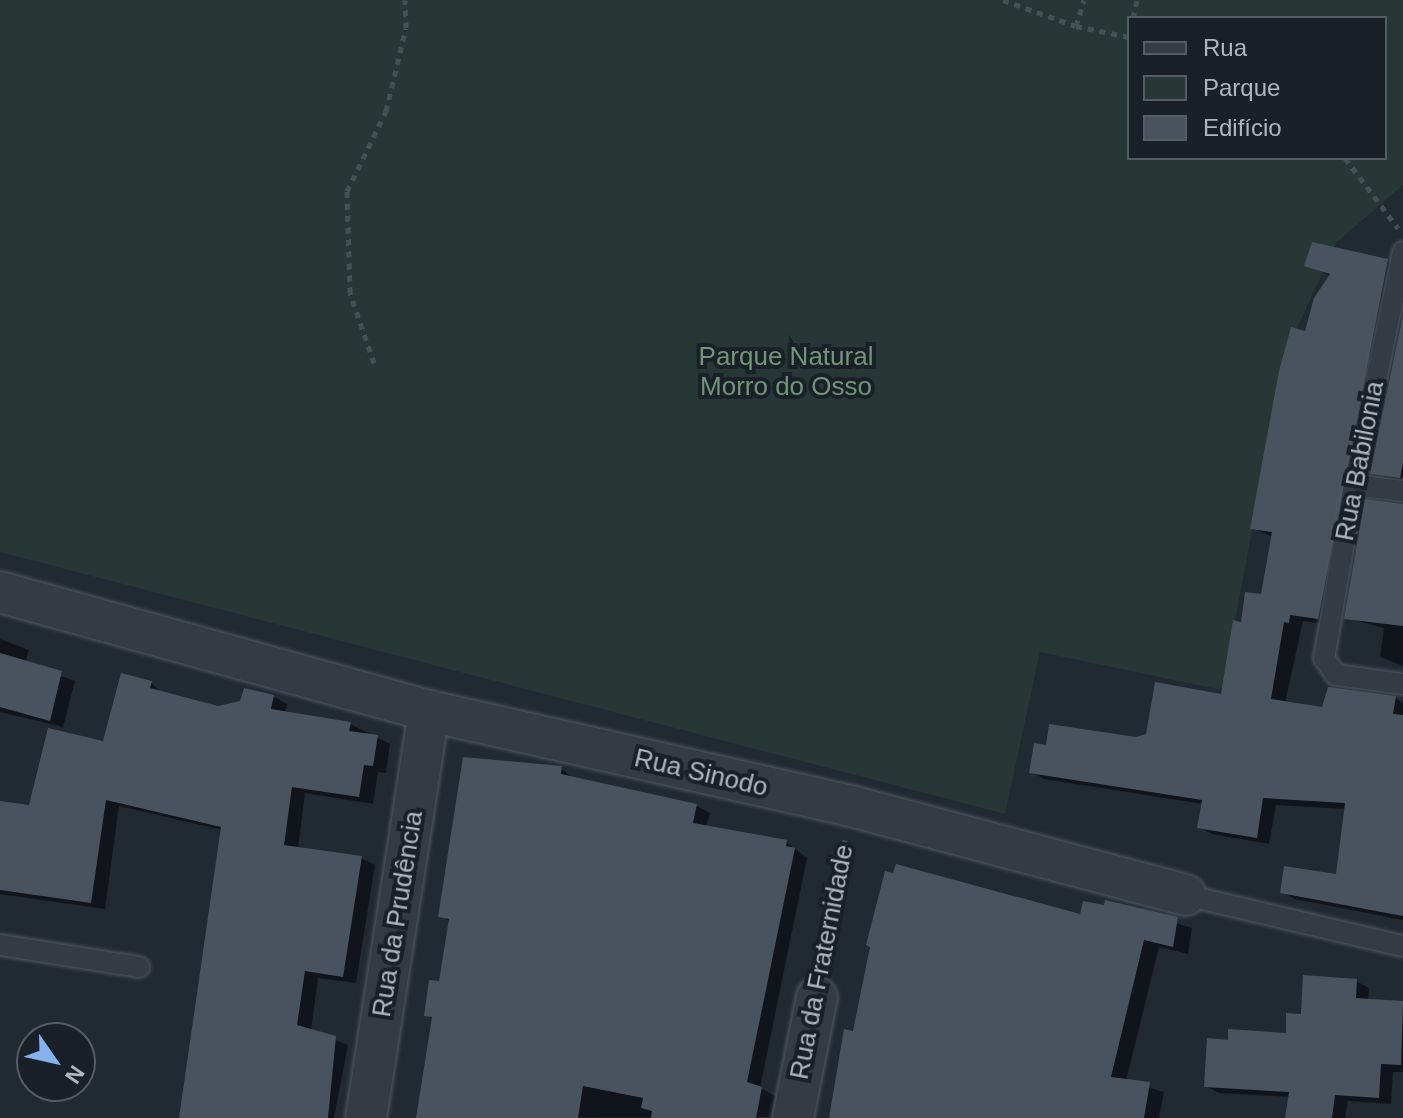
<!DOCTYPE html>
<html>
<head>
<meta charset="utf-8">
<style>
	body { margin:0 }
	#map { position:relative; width:1403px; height:1118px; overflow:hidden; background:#212933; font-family:Arial,sans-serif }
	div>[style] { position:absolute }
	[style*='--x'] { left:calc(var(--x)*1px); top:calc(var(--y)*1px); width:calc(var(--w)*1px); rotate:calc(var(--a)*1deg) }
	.green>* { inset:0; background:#263736 }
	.shadow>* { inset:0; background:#0007 }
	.building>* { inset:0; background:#49535f }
	.path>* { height:5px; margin-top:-2.5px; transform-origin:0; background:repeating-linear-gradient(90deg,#425254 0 6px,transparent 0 12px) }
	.roads { filter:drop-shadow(0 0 2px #515962) drop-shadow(0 0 2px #515962) }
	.lane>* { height:20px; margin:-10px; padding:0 10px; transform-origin:10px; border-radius:10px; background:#343b44 }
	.street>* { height:40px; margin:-20px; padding:0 20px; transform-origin:20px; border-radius:20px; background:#343b44 }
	span { translate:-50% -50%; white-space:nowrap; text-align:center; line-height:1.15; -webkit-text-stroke:8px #192028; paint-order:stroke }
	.park-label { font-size:26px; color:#709577 }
	.street-label { font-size:26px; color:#aeb6c1 }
	.legend { position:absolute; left:1127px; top:16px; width:260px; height:144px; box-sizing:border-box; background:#192028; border:2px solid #555c65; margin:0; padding:10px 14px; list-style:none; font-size:24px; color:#aeb6c1 }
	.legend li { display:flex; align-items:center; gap:16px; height:40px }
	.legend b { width:40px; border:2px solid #555c65 }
	.north { position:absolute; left:16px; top:1022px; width:80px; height:80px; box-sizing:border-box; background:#192028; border:2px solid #555c65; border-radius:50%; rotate:124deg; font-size:22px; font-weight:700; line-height:32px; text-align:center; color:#aeb6c1 }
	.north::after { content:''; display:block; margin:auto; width:28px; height:36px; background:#87b2ed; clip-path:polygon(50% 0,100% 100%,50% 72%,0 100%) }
</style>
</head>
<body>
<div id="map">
	<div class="green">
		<i style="clip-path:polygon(evenodd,0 0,1403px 0,1403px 185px,1336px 243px,1285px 355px,1222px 690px,1040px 652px,1005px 814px,0 552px,0 0,1129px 18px,1385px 18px,1385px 158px,1129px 158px,1129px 18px)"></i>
	</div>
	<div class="shadow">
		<i style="clip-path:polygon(1388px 261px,1400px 268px,1330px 625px,1303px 621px,1285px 703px,1324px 709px,1395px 698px,1403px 703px,1403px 920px,1295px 899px,1282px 892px,1338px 876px,1346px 809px,1276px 805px,1269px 844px,1212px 834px,1199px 827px,1203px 804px,1044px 779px,1031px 772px,1047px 748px,1136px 739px,1223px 696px,1243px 624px,1263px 596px,1273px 537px,1252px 528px,1306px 333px,1331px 276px,1307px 265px)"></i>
		<i style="clip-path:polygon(1403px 325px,1403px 482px,1372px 473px)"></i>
		<i style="clip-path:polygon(1403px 506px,1403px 666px,1380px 657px,1384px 628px,1346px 618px)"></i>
		<i style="clip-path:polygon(0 639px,29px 650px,25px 663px,75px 681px,63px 727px,0 712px)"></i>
		<i style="clip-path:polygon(151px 683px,164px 694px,239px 713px,274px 697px,287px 704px,285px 714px,350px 724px,390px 744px,386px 773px,378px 772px,373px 804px,305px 793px,298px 849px,361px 858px,375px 865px,356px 983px,318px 978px,311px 1031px,348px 1045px,334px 1118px,180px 1118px,222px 830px,119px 806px,105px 909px,0 894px,0 803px,31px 807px,105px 743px)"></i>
		<i style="clip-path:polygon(561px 768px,574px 779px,697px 806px,710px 813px,706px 827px,786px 842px,807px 858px,760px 1088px,775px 1096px,771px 1117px,418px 1118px,434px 1020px,426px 1015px,441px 983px,451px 922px,440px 916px)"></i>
		<i style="clip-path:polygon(1107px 902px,1192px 928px,1188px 954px,1159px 947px,1126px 1081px,1164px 1092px,1159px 1118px,829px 1118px,855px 1033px,1106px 908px)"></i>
		<i style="clip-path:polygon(1356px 981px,1369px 988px,1368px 1001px,1403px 1003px,1403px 1072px,1393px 1072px,1391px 1104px,1348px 1101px,1345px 1118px,1287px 1118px,1290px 1097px,1219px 1093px,1206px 1086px,1229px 1042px,1287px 1035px,1303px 1016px)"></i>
	</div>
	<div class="building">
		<i style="clip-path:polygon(1312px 242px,1388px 259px,1318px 619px,1290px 615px,1289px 623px,1284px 622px,1271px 699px,1322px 707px,1328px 687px,1396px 696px,1393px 714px,1403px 715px,1403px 916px,1280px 893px,1284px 866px,1336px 874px,1345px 803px,1263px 798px,1257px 838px,1197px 828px,1202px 800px,1029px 773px,1034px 743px,1046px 745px,1049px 724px,1136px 737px,1146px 734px,1155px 682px,1221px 694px,1233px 620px,1241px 622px,1245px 592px,1261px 594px,1272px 532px,1250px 529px,1279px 371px,1291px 327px,1305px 331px,1314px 298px,1330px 274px,1304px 266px)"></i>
		<i style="clip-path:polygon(1403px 315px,1403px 462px,1400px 478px,1370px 474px)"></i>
		<i style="clip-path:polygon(1365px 499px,1403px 504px,1403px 626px,1344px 619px)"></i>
		<i style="clip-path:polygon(0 653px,62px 671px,50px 721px,0 707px)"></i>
		<i style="clip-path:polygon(121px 673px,152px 681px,150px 688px,218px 706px,240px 701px,244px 688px,274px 695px,271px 709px,351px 722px,349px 731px,378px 735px,373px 766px,364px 765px,359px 797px,292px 787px,284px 845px,362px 856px,343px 977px,305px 971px,297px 1025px,336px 1036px,328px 1118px,179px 1118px,221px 827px,106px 800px,91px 903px,0 890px,0 801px,29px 805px,48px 728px,103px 741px)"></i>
		<i style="clip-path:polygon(463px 757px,562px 766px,561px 774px,697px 804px,693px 823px,787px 840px,786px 846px,795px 848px,747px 1082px,762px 1087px,756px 1118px,651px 1118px,652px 1111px,641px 1108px,643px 1098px,583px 1086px,578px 1118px,416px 1118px,432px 1017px,424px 1016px,429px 980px,439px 981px,449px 919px,438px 917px)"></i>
		<i style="clip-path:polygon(896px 864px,1080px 914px,1083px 901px,1104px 905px,1105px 900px,1178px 917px,1173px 947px,1144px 940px,1111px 1077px,1150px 1082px,1144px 1118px,829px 1118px,844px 1029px,853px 1031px,870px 947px,866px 945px,885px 871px,893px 873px)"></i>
		<i style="clip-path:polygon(1303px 975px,1357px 979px,1356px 998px,1403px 1001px,1401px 1065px,1381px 1064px,1379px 1098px,1335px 1095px,1332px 1118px,1285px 1118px,1289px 1092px,1204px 1087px,1207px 1038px,1228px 1040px,1228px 1029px,1286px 1033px,1286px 1013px,1301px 1014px)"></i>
	</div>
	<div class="path">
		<i style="--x:1003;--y:0;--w:77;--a:19.6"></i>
		<i style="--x:1076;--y:26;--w:54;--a:11.7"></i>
		<i style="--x:1133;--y:18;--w:18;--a:-77"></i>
		<i style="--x:1076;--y:26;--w:27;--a:-73"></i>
		<i style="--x:1345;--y:158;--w:88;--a:52.9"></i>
		<i style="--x:374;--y:363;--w:74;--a:-108.9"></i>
		<i style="--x:350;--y:293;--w:102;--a:-91.7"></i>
		<i style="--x:347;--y:191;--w:89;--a:-64"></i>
		<i style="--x:386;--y:111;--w:85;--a:-76.5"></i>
		<i style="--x:406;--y:28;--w:28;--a:-92"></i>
		<i style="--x:823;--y:960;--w:122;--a:-79.6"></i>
	</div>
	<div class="roads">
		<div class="lane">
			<i style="--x:1403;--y:252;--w:238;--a:101.9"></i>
			<i style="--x:1354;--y:485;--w:176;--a:99.8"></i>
			<i style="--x:1324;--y:658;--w:21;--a:55"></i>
			<i style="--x:1336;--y:675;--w:68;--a:7.7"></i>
			<i style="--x:1354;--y:485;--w:49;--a:7"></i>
			<i style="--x:1185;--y:895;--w:224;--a:13.2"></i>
			<i style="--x:0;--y:945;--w:141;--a:9"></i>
		</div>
		<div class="street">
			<i style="--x:0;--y:592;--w:445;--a:15.5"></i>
			<i style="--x:429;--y:711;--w:433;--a:12.7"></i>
			<i style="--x:851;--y:806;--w:346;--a:14.9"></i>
			<i style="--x:366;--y:1118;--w:412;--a:-81.2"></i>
			<i style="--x:793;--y:1118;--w:123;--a:-78.8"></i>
		</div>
	</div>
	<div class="park-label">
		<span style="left:786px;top:372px">Parque Natural<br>Morro do Osso</span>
	</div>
	<div class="street-label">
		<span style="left:1360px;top:461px;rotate:-79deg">Rua Babilonia</span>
		<span style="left:701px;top:773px;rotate:13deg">Rua Sinodo</span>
		<span style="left:398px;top:914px;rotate:-81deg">Rua da Prudência</span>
		<span style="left:822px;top:962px;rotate:-79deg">Rua da Fraternidade</span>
	</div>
	<ul class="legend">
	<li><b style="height:10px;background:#343b44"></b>Rua</li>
	<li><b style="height:22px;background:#263736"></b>Parque</li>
	<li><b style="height:22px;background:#49535f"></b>Edifício</li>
	</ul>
	<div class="north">N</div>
</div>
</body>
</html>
